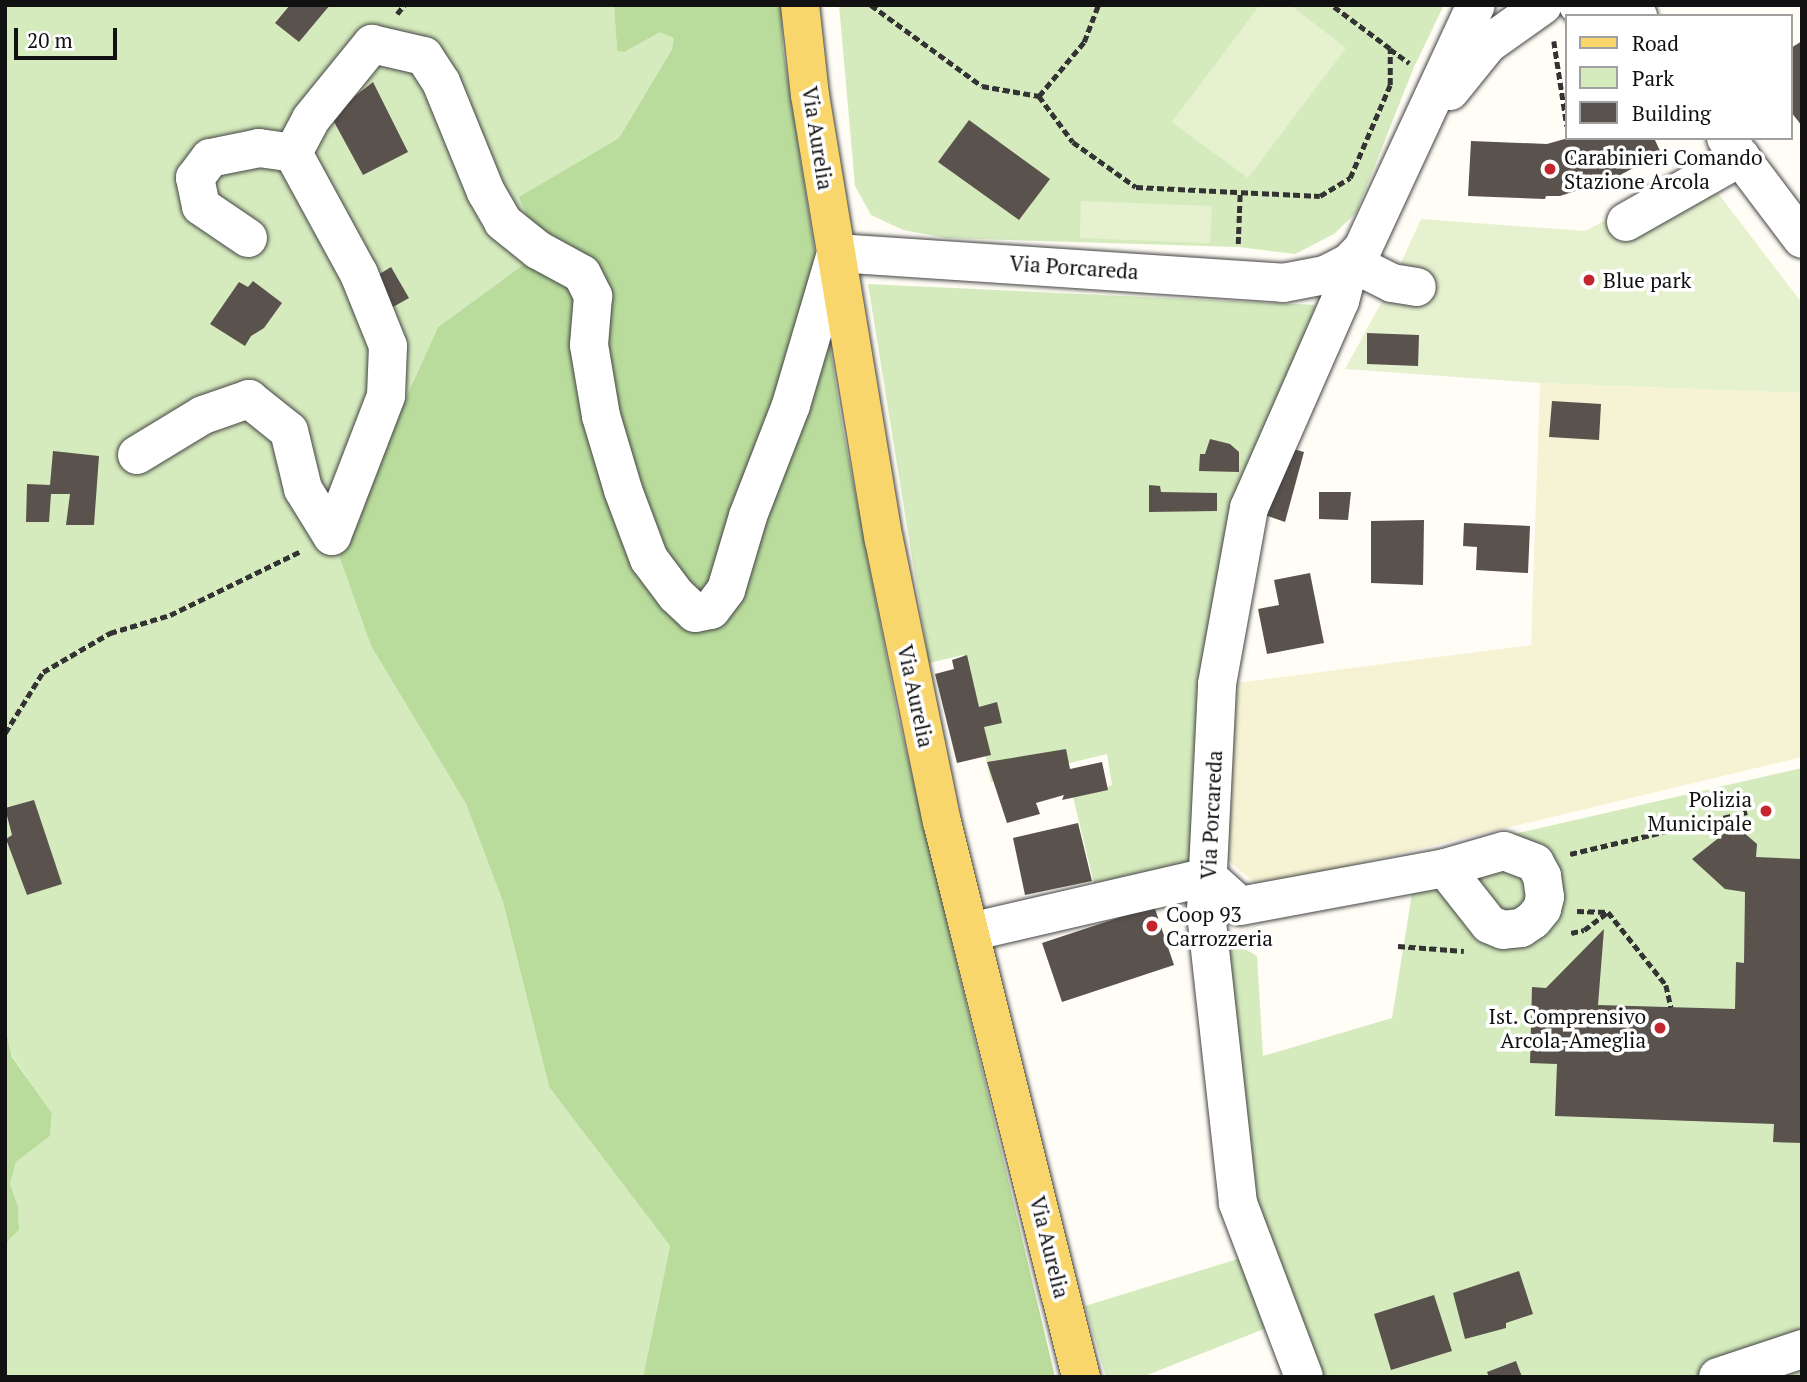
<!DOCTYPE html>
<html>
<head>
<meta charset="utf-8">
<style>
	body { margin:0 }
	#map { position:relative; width:1807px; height:1382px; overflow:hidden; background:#fffdf5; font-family:"PT Serif",serif }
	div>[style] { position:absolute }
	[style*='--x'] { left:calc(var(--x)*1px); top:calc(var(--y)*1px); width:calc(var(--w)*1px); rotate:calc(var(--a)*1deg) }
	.farmland>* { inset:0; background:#f6f3d4 }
	.green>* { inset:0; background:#d5ebbd }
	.forest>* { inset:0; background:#b9dc9c }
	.pitch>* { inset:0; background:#e6f2cf }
	.building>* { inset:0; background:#5a524d }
	.path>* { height:4.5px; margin-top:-2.25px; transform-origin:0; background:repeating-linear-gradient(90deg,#333 0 7px,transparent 0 10.5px) }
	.roads { filter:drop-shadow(0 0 2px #444) drop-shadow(0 0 2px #444) }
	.minor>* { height:38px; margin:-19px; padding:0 19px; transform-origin:19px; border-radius:19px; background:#fff }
	.major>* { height:38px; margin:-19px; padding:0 19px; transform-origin:19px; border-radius:19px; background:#f9d66b }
	.dots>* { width:19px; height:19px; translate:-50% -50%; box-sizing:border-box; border:4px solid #fff; border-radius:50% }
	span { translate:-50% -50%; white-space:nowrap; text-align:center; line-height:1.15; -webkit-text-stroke:7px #fff; paint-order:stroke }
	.street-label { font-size:21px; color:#111 }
	.poi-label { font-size:21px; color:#111 }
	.left { translate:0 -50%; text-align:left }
	.right { translate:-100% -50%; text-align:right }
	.frame { position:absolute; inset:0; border:7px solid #111; pointer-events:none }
	.legend { position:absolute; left:1565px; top:14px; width:228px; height:126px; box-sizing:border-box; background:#fff; border:2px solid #a0a0a0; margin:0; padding:9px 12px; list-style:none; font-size:21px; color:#111 }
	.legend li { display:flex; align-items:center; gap:14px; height:35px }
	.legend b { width:35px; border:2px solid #a0a0a0 }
	.scale { position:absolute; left:14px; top:28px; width:103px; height:32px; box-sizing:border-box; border:4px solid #111; border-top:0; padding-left:9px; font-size:21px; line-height:24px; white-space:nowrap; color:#111; -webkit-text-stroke:5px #fff; paint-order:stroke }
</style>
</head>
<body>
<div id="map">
	<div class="farmland">
		<i style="clip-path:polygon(1540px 383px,1802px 393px,1802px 757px,1260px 887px,1222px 855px,1228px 684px,1531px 645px)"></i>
	</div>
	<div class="green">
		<i style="clip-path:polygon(5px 5px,614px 5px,617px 51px,624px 51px,660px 31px,675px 38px,672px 49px,619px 138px,520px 197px,542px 251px,438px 327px,337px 550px,371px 646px,466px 804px,503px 902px,549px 1087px,670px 1246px,643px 1377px,5px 1377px,5px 1244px,19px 1230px,18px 1206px,10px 1184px,16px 1162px,50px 1136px,52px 1113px,12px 1056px,5px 1026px)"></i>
		<i style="clip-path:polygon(839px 5px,1444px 5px,1414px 67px,1356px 213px,1334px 234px,1295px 254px,1238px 247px,946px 238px,903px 230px,871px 215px,855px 186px)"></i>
		<i style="clip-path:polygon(868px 284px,1316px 305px,1251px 471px,1200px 731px,1189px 863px,1094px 884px,1073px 797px,1112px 785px,1107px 754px,991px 782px,963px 655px,929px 663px)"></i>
		<i style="clip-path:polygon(1802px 768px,1802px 1377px,1319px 1377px,1244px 1200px,1218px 933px,1257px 956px,1263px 1056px,1392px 1018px,1418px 856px)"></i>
		<i style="clip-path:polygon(1241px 1258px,1269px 1327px,1142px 1377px,1106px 1377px,1085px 1306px)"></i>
	</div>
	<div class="forest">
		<i style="clip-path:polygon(614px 5px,781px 5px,783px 49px,843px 429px,898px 716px,1055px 1377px,643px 1377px,670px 1246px,549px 1087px,503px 902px,466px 804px,371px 646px,337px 550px,438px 327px,542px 251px,519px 197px,619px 138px,672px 49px,674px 38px,660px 32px,624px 52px,617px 51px)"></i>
		<i style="clip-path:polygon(5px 1026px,12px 1057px,52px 1113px,50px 1136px,16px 1162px,10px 1184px,18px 1206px,19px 1230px,5px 1244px)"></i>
	</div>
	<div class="pitch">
		<i style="clip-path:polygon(1260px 5px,1290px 5px,1346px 48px,1248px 178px,1172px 122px)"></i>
		<i style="clip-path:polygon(1701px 171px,1802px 303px,1802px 393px,1540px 383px,1345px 369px,1392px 283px,1421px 219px,1585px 231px)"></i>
		<i style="clip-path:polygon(1081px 201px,1212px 206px,1210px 243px,1080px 238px)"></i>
	</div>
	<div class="building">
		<i style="clip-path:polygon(290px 5px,330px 5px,299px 42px,275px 23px)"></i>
		<i style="clip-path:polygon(1802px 41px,1802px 126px,1791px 112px,1791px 48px)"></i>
		<i style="clip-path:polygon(373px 82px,408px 152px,363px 175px,333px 120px,341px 107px)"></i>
		<i style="clip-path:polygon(969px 120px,1050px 179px,1019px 220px,938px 162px)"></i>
		<i style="clip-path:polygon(1568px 138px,1654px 138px,1661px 153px,1598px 187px,1594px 185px,1560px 196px,1546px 196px,1545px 199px,1468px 196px,1471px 141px,1547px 144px)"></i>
		<i style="clip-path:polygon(391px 267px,409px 298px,393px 307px,373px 278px)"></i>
		<i style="clip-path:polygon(253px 281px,282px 303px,264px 328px,251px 336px,245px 346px,210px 324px,239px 282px,248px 287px)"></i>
		<i style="clip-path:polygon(1367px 333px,1419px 335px,1418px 366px,1367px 364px)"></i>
		<i style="clip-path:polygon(1552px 401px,1601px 404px,1599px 440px,1549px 437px)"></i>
		<i style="clip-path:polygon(1210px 439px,1230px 444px,1239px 452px,1239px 472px,1199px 471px,1200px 454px,1205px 454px)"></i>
		<i style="clip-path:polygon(1286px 447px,1304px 452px,1285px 522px,1262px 514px)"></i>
		<i style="clip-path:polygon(53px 451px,99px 456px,94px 525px,66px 525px,70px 494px,51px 494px,49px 522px,26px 522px,27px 484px,50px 485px)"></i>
		<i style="clip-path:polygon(1149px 485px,1160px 486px,1161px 492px,1217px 493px,1217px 511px,1149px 512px)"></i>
		<i style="clip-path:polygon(1319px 492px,1351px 492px,1348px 520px,1319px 519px)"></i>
		<i style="clip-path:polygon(1424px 520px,1423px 585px,1371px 583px,1371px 521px)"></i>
		<i style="clip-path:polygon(1464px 523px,1530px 526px,1528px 573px,1476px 570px,1477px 547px,1463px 546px)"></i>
		<i style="clip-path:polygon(1310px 573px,1324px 643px,1267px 654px,1258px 609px,1279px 605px,1274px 580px)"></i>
		<i style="clip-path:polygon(967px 655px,979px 707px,997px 702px,1002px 723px,984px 727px,991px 755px,957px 763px,935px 674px,954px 669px,952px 660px)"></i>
		<i style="clip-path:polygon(1066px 749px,1070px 769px,1102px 762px,1108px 790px,1062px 800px,1064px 795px,1036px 803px,1040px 814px,1007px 823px,987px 762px)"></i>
		<i style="clip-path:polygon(34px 800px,62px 884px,27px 895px,6px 839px,12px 835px,5px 808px)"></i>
		<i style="clip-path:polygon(1078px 823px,1092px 881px,1025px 895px,1013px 838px)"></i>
		<i style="clip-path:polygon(1735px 825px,1757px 844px,1756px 857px,1802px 859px,1802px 1143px,1773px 1142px,1774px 1124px,1555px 1116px,1557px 1064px,1530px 1063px,1532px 987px,1546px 988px,1604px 929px,1598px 1005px,1735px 1009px,1736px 962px,1744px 963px,1745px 892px,1725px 889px,1692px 859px)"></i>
		<i style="clip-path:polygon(1154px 906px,1174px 965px,1062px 1002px,1042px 943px)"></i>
		<i style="clip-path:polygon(1519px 1271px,1533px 1314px,1506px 1323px,1506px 1328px,1465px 1339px,1453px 1293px)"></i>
		<i style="clip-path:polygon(1434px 1295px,1452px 1351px,1391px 1370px,1374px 1314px)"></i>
		<i style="clip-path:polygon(1516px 1361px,1522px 1377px,1489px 1377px,1487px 1372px)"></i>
	</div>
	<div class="path">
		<i style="--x:871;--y:5;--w:137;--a:36.1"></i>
		<i style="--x:982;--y:86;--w:58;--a:10"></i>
		<i style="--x:1039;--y:96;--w:70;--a:-50.2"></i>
		<i style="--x:1084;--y:42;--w:40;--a:-69"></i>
		<i style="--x:397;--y:14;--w:11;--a:-52"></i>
		<i style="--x:1554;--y:41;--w:86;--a:81.3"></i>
		<i style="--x:1390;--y:49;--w:24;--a:36"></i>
		<i style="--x:1039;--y:96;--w:57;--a:53.5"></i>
		<i style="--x:1073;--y:142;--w:77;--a:35.5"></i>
		<i style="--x:1136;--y:187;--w:184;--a:2.8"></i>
		<i style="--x:1320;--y:196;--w:35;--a:-31"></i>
		<i style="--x:1350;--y:178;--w:101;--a:-66.7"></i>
		<i style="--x:1390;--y:85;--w:36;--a:-90"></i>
		<i style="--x:1390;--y:49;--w:74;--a:-143.3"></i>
		<i style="--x:1238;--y:244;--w:52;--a:-87.8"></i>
		<i style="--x:5;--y:733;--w:72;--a:-58.1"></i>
		<i style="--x:43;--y:672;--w:78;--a:-30.2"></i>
		<i style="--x:110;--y:633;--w:63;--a:-16.7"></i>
		<i style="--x:170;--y:615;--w:144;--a:-26"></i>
		<i style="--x:1570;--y:854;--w:182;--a:-13.3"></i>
		<i style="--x:1577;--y:911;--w:31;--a:2"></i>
		<i style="--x:1608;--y:912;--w:93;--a:51.5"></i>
		<i style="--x:1666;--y:985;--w:23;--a:77"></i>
		<i style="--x:1571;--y:933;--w:13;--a:-13"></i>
		<i style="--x:1584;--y:930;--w:30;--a:-37"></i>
		<i style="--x:1398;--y:946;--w:66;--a:4.3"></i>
	</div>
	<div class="roads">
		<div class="minor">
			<i style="--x:1578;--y:5;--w:24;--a:28"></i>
			<i style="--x:1630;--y:5;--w:14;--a:54"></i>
			<i style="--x:1450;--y:91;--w:60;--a:-51"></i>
			<i style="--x:1488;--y:44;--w:67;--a:-35.3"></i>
			<i style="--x:1726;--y:138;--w:126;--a:53"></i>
			<i style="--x:1626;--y:222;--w:132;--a:-29.5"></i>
			<i style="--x:248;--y:238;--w:57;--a:-145.8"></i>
			<i style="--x:201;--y:206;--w:29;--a:-102"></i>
			<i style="--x:195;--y:178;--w:25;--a:-53"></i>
			<i style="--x:210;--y:158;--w:50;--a:-11.5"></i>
			<i style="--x:259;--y:148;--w:34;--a:8"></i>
			<i style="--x:1350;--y:262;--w:47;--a:26.6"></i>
			<i style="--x:1392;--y:283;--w:25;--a:9"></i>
			<i style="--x:137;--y:455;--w:77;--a:-31.2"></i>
			<i style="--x:203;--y:415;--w:49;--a:-19.2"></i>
			<i style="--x:249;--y:399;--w:51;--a:38.7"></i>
			<i style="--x:289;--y:431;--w:60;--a:76.4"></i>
			<i style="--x:303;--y:489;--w:55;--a:58.3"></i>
			<i style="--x:332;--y:536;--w:150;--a:-68.9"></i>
			<i style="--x:386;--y:396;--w:50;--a:-87.7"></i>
			<i style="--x:388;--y:346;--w:78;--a:-111.9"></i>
			<i style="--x:359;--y:274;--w:138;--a:-118.6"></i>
			<i style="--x:293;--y:153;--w:38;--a:-62"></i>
			<i style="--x:311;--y:119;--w:97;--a:-50.9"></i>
			<i style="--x:372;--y:44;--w:53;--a:13"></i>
			<i style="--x:424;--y:56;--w:31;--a:57"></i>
			<i style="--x:441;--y:82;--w:119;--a:67.8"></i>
			<i style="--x:486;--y:192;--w:34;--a:60"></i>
			<i style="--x:503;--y:222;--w:45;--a:38.7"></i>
			<i style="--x:538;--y:250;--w:50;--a:28.6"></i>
			<i style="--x:582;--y:274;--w:25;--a:63"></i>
			<i style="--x:593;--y:296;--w:49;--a:94.7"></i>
			<i style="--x:589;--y:345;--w:72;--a:80.4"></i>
			<i style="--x:601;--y:416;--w:77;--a:73.4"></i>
			<i style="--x:623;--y:490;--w:74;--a:69.4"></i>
			<i style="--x:649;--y:559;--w:45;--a:53.1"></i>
			<i style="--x:676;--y:595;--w:26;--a:43"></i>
			<i style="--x:695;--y:613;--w:16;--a:-11"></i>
			<i style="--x:711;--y:610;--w:25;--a:-53"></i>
			<i style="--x:726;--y:590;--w:77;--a:-73.4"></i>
			<i style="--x:748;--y:516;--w:119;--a:-68.8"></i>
			<i style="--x:791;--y:405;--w:159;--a:-73.5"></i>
			<i style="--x:836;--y:253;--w:448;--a:3.8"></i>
			<i style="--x:1283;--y:283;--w:43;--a:-10.8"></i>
			<i style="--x:1325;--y:275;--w:28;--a:-27"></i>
			<i style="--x:1350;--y:262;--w:19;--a:-47"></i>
			<i style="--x:1363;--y:248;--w:268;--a:-65.1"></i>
			<i style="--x:970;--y:932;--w:244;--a:-13"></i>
			<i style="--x:1208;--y:877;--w:43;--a:42.2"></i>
			<i style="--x:1240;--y:906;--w:208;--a:-10.5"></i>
			<i style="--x:1445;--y:868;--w:61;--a:-16.1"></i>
			<i style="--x:1504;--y:851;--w:33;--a:21"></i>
			<i style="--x:1535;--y:863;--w:15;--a:62"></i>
			<i style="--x:1542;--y:876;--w:21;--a:82"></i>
			<i style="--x:1545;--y:897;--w:12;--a:104"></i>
			<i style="--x:1542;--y:909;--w:14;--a:129"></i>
			<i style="--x:1533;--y:920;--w:14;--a:146"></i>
			<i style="--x:1521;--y:928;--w:18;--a:174"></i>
			<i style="--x:1503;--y:930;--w:15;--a:-157"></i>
			<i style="--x:1489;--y:924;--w:71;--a:-128.2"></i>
			<i style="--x:1304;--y:1377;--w:186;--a:-110.8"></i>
			<i style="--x:1238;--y:1203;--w:294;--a:-96.3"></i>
			<i style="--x:1206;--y:911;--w:227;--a:-87.2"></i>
			<i style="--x:1217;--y:684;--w:179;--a:-79.7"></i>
			<i style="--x:1249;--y:508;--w:226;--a:-66.3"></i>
			<i style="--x:1340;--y:301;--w:40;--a:-75.6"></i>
			<i style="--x:1718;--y:1377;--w:89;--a:-18.4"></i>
		</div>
		<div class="major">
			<i style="--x:800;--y:5;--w:91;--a:83.7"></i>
			<i style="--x:810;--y:95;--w:451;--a:80.6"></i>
			<i style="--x:884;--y:540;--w:288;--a:78.4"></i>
			<i style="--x:942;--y:822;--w:572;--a:75.94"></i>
		</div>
	</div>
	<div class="dots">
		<i style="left:1550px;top:169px;background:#c4262e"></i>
		<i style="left:1589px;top:280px;background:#c4262e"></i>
		<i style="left:1766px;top:811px;background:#c4262e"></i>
		<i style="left:1152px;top:926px;background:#c4262e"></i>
		<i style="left:1660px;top:1028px;background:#c4262e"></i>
	</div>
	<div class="street-label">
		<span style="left:818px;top:138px;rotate:81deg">Via Aurelia</span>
		<span style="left:1074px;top:267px;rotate:4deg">Via Porcareda</span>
		<span style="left:916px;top:696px;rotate:78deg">Via Aurelia</span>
		<span style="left:1211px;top:815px;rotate:-87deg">Via Porcareda</span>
		<span style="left:1050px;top:1247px;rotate:76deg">Via Aurelia</span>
	</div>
	<div class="poi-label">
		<span class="left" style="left:1564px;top:169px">Carabinieri Comando<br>Stazione Arcola</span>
		<span class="left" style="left:1603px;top:280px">Blue park</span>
		<span class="right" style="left:1752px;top:811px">Polizia<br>Municipale</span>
		<span class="left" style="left:1166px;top:926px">Coop 93<br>Carrozzeria</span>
		<span class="right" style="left:1646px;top:1028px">Ist. Comprensivo<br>Arcola-Ameglia</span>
	</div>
	<div class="frame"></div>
	<ul class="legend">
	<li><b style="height:9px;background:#f9d66b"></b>Road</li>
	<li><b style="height:19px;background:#d5ebbd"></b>Park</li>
	<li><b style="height:19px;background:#5a524d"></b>Building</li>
	</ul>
	<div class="scale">20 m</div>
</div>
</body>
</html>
